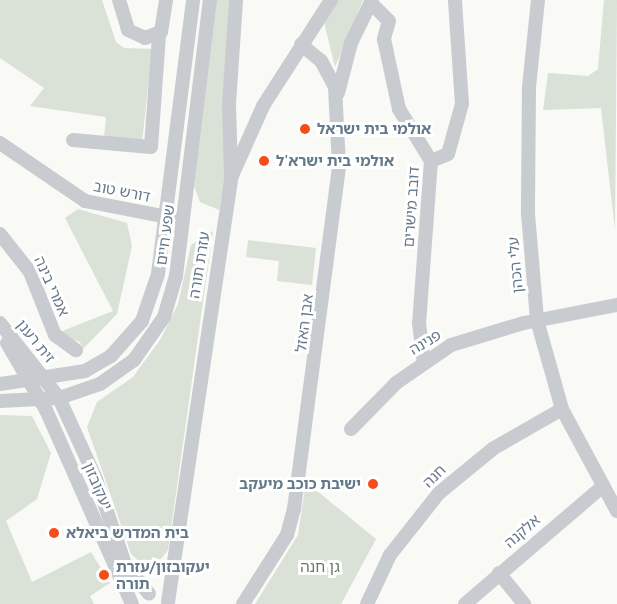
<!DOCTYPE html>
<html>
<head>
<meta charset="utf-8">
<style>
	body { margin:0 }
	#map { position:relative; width:617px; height:604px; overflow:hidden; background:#f9f9f6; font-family:"PT Sans","Noto Sans Hebrew",sans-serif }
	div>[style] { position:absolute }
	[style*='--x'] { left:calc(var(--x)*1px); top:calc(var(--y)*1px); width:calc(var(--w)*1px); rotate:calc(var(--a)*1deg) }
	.green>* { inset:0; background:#dae1d6 }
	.minor>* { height:14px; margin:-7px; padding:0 7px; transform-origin:7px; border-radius:7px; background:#c8ccd0 }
	.dots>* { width:16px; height:16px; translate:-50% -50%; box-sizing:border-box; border:3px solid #fff; border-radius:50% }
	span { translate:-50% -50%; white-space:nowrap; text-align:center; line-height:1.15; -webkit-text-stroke:6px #fff; paint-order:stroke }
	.poi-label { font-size:15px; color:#64798a; font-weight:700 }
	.left { translate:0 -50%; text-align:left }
	.right { translate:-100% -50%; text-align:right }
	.street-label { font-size:15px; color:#64798a }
	.park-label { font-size:15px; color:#667a60 }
</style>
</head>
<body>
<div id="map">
	<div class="green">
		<i style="clip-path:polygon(0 0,102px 0,116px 42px,124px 48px,152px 49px,142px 143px,104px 138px,106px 117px,30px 106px,44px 88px,0 58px)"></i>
		<i style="clip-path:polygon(214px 0,231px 0,230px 155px,219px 210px,200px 202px,194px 186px)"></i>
		<i style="clip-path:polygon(338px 0,363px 0,335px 67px,324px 22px)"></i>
		<i style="clip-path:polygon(604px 0,617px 0,615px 230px,601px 108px,543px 110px,548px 73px,588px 76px,598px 69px)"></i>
		<i style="clip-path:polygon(78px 209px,127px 223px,132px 246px,117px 314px,83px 349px,80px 342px,57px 333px,113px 311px,65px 218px)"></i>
		<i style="clip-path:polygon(213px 231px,168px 550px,161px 559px,140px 562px,131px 554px,87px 427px,97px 402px,133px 377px,160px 340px,178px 304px,191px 245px)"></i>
		<i style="clip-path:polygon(248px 240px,316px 248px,312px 285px,277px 281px,279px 261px,246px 257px)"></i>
		<i style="clip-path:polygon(0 415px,32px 416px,51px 453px,37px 499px,6px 521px,32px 582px,91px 552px,110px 583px,90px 596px,94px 604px,0 604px)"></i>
		<i style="clip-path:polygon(306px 482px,376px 539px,341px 604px,255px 604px,298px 535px)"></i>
	</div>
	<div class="minor">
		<i style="--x:119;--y:0;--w:31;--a:73"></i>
		<i style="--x:128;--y:30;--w:19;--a:25"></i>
		<i style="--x:145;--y:38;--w:17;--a:-21"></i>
		<i style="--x:161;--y:32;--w:32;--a:-81"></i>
		<i style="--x:538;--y:0;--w:87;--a:95.9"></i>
		<i style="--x:529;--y:87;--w:127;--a:90.5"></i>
		<i style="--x:528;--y:214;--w:106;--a:85.1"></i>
		<i style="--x:537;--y:320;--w:92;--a:74.3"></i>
		<i style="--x:562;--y:409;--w:116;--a:61.7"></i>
		<i style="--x:371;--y:3;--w:25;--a:45"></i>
		<i style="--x:389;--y:21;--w:19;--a:106"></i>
		<i style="--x:384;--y:39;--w:72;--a:77.9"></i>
		<i style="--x:399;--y:109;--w:61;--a:58.4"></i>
		<i style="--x:431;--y:161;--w:162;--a:94.2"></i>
		<i style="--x:419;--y:323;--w:38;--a:83"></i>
		<i style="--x:338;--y:93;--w:52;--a:-75.4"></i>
		<i style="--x:351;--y:43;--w:48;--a:-64"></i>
		<i style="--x:73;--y:140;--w:78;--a:5.1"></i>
		<i style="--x:151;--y:147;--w:112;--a:-85.9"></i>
		<i style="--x:0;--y:143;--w:103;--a:34.3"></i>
		<i style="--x:85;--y:201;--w:90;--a:10.9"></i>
		<i style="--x:431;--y:161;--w:18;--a:-22"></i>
		<i style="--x:448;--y:154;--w:52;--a:-74.4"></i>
		<i style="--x:462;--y:104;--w:104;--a:-93.9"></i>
		<i style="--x:231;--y:175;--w:71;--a:-91.6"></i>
		<i style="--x:229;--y:104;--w:104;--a:-86.1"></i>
		<i style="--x:0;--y:234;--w:48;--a:51.7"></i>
		<i style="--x:30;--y:272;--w:68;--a:68.4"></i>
		<i style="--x:55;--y:335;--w:26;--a:36"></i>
		<i style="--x:0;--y:323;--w:95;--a:51.8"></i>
		<i style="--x:59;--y:398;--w:89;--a:65.4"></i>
		<i style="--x:96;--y:479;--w:90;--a:71.2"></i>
		<i style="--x:125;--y:564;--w:38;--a:51"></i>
		<i style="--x:7;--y:343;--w:78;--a:59.8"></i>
		<i style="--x:46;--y:410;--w:212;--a:66.1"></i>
		<i style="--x:0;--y:384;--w:86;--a:-8.7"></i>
		<i style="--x:85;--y:371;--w:30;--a:-30"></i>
		<i style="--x:111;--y:356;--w:47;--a:-48.5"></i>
		<i style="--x:142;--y:321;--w:50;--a:-71.2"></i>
		<i style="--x:158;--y:274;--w:276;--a:-82.7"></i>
		<i style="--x:0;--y:401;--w:59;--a:-2.9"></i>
		<i style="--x:59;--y:398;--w:43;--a:-18.9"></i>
		<i style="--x:100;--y:384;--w:42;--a:-35.2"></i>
		<i style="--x:134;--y:360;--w:52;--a:-55.1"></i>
		<i style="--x:164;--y:317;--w:43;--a:-73.7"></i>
		<i style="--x:176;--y:276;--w:278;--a:-83"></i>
		<i style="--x:351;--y:429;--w:64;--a:-45.6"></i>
		<i style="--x:396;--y:383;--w:67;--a:-34.6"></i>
		<i style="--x:451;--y:345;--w:76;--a:-16.8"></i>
		<i style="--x:524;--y:323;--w:95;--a:-11"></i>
		<i style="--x:499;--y:573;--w:40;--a:51"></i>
		<i style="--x:168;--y:602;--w:429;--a:-81.5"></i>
		<i style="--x:231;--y:178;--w:79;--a:-66"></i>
		<i style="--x:263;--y:106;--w:126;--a:-57.3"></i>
		<i style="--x:243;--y:604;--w:82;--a:-57.5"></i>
		<i style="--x:287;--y:535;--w:27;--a:-75"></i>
		<i style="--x:294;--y:509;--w:346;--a:-82.5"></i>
		<i style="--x:339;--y:166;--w:79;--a:-92.9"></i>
		<i style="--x:335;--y:87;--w:30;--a:-118"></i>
		<i style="--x:321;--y:61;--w:26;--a:-140"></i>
		<i style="--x:367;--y:604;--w:54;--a:-64.9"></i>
		<i style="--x:390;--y:555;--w:79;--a:-51.7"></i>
		<i style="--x:439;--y:493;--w:71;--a:-39.3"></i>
		<i style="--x:494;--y:448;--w:78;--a:-29.8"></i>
		<i style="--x:465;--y:604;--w:182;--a:-40.5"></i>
	</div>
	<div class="dots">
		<i style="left:305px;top:129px;background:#f54d19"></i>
		<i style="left:264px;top:161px;background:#f54d19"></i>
		<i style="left:373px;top:484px;background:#f54d19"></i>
		<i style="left:54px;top:533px;background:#f54d19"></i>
		<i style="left:104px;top:575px;background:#f54d19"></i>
	</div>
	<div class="poi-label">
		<span class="left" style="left:317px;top:129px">אולמי בית ישראל</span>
		<span class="left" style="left:276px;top:161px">אולמי בית ישרא'ל</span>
		<span class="right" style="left:361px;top:484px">ישיבת כוכב מיעקב</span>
		<span class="left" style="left:66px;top:533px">בית המדרש ביאלא</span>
		<span class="left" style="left:116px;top:575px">יעקובזון/עזרת<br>תורה</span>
	</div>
	<div class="street-label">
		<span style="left:122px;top:191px;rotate:11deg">דורש טוב</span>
		<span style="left:411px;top:207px;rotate:-86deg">דובב מישרים</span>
		<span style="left:165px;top:235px;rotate:-82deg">שפע חיים</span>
		<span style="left:199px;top:265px;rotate:-81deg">עזרת תורה</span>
		<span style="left:515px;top:265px;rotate:-95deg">עלי הכהן</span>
		<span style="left:52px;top:286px;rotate:66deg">אמרי בינה</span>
		<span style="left:304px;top:323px;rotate:-83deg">אבן האזל</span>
		<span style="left:36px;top:341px;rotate:51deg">זית רענן</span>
		<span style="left:425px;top:342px;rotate:-31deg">פנינה</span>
		<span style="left:434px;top:476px;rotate:-44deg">חנה</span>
		<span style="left:98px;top:486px;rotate:66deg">יעקובזון</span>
		<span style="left:522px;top:531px;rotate:-41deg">אלקנה</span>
	</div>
	<div class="park-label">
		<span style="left:320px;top:567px">גן חנה</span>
	</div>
</div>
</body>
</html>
